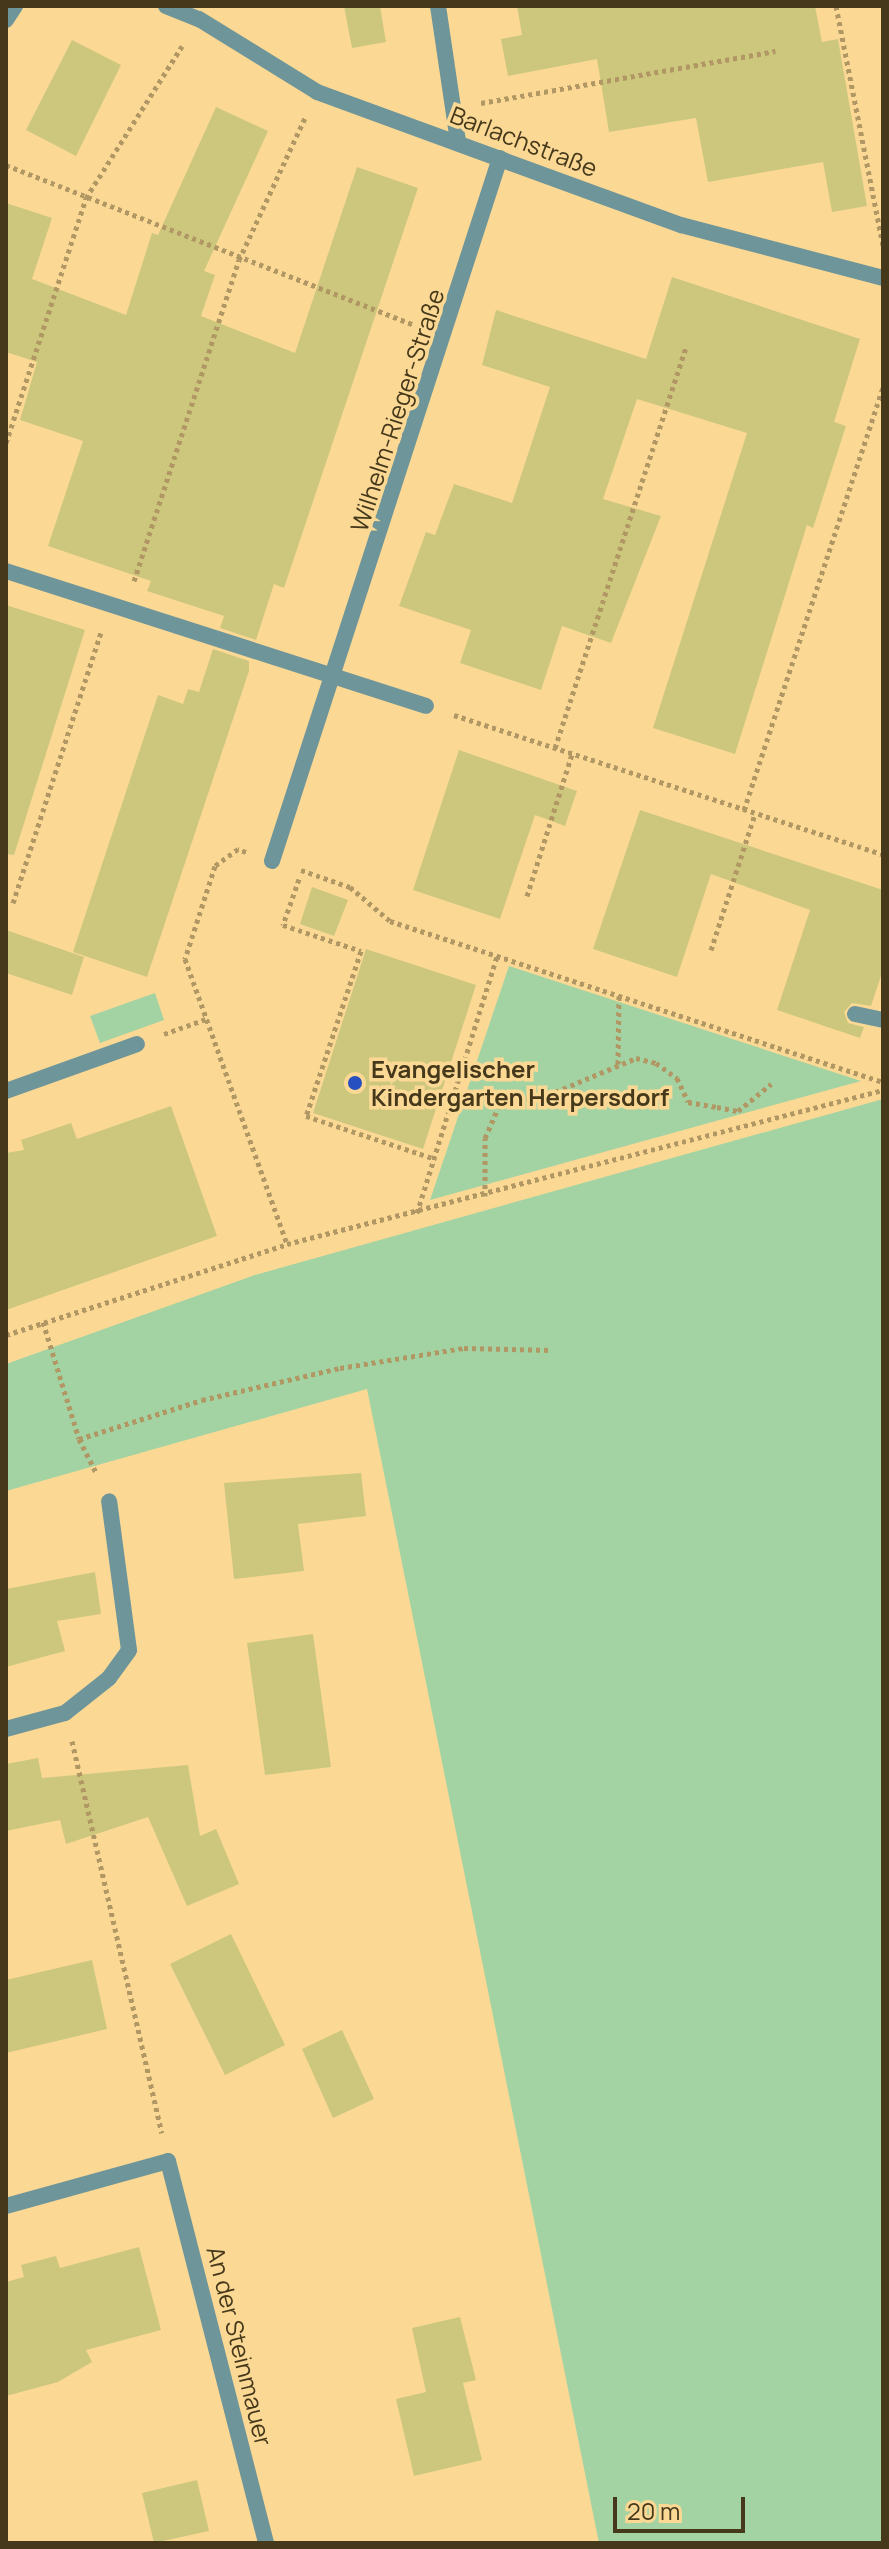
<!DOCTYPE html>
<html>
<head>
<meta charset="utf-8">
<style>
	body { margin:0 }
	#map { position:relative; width:889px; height:2549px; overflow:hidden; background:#fbd995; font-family:Manrope,sans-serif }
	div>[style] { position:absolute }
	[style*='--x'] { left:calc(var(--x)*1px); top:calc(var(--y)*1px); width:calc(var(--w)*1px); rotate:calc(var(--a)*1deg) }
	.green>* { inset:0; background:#a3d3a3 }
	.building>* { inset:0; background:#cdc77e }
	.path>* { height:5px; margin-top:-2.5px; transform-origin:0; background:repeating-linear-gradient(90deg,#b09763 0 4px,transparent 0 8px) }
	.lane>* { height:16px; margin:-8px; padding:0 8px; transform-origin:8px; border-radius:8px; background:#6e9599 }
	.street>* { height:16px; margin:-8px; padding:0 8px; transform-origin:8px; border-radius:8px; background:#6e9599 }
	.dots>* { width:22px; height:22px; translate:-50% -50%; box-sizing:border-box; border:4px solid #fbd995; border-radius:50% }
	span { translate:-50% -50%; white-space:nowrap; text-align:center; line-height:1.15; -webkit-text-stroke:7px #fbd995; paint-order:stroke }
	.street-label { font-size:24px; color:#45381b }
	.poi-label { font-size:24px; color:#45381b; font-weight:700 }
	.left { translate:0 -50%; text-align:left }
	.frame { position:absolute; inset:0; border:8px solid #45381b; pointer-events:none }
	.scale { position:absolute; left:613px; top:2497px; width:132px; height:36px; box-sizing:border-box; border:4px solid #45381b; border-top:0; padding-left:10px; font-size:24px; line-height:28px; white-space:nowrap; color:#45381b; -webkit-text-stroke:6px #fbd995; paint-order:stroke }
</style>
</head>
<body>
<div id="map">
	<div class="green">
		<i style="clip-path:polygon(509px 966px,861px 1081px,430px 1200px)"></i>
		<i style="clip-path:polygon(155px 993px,164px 1020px,100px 1043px,90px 1016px)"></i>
		<i style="clip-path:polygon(883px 1099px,883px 2543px,599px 2543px,367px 1389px,6px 1491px,6px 1364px,255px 1275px)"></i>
	</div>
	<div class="building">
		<i style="clip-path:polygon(344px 6px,380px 6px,386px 42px,352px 48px)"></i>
		<i style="clip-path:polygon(517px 6px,815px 6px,822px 42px,838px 39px,867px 206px,832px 212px,823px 162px,708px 182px,696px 118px,609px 132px,597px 59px,508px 76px,501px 39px,522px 35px)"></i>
		<i style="clip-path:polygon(72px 40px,121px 65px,76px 156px,26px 130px)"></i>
		<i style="clip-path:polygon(216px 107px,268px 131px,204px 271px,215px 275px,201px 316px,295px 353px,357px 167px,418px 188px,284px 588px,274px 584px,256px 640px,220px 628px,224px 616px,147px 591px,151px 581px,48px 546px,83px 441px,20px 420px,37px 362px,6px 352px,6px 203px,52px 218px,32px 279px,126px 315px,152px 233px,158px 235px)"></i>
		<i style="clip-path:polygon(672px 277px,860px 339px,834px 422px,846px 426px,813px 528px,807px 525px,735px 754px,653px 728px,747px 433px,637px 399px,603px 499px,661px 516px,611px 643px,562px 626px,541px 690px,460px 663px,471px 630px,399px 606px,426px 532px,435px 535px,454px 484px,512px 503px,550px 387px,482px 365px,496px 310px,646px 359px)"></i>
		<i style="clip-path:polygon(6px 605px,85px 630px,14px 855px,6px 854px)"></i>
		<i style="clip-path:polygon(213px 649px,249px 661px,249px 671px,147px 977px,73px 952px,158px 695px,183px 704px,188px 689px,199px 692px)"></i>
		<i style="clip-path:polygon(459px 750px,577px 791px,565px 826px,535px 815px,500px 919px,413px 890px)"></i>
		<i style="clip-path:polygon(640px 810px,883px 890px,883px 970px,871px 1006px,852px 1003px,844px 1012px,848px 1023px,864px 1027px,860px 1038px,777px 1010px,810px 910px,711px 874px,677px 977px,593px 949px)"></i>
		<i style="clip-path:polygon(312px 887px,348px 900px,334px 936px,300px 924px)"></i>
		<i style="clip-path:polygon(6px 930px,84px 957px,72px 995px,6px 973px)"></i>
		<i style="clip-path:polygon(366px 949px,476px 985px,423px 1149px,313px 1113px)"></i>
		<i style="clip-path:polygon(171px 1106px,217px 1236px,6px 1310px,6px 1153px,24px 1150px,21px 1140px,71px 1123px,77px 1139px)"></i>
		<i style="clip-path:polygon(361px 1473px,366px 1516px,298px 1524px,304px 1571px,234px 1579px,224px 1483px)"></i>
		<i style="clip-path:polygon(95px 1572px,101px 1614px,57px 1621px,65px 1651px,6px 1667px,6px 1589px)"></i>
		<i style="clip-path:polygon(313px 1634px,331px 1767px,265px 1775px,247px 1643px)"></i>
		<i style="clip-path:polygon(38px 1758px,42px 1778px,188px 1765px,200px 1836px,216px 1829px,239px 1884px,187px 1906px,148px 1817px,66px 1844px,60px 1820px,6px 1831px,6px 1764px)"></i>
		<i style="clip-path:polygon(231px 1934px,285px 2045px,225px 2075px,170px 1964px)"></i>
		<i style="clip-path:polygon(92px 1960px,107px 2029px,6px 2053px,6px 1980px)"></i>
		<i style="clip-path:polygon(342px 2030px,374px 2099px,333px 2118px,302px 2049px)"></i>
		<i style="clip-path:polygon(139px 2247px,161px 2330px,86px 2350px,92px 2362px,58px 2382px,6px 2396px,6px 2282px,24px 2277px,21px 2265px,56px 2256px,60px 2268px)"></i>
		<i style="clip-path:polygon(460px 2317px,476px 2380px,463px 2383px,482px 2460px,414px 2476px,396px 2399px,426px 2392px,412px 2328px)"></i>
		<i style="clip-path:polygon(197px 2480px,209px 2531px,154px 2543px,142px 2493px)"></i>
	</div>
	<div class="path">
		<i style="--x:836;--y:6;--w:245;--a:78.9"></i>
		<i style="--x:481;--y:103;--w:299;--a:-10"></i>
		<i style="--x:6;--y:165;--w:439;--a:21.4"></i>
		<i style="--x:6;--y:443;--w:258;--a:-71.9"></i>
		<i style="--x:86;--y:198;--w:180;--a:-57.7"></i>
		<i style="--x:134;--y:581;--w:338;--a:-71.9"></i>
		<i style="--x:239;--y:260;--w:157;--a:-65.1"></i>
		<i style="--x:454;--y:715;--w:451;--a:18"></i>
		<i style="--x:555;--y:748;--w:424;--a:-71.9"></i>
		<i style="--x:744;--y:810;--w:445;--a:-71.8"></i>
		<i style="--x:246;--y:852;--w:9;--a:-159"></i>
		<i style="--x:238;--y:849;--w:29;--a:144"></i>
		<i style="--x:215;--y:866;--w:98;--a:107.9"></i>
		<i style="--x:185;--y:959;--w:303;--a:70.3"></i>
		<i style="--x:301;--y:870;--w:52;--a:19.1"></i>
		<i style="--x:350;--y:887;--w:52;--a:40.4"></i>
		<i style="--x:390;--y:921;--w:519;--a:18.09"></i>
		<i style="--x:299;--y:879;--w:49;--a:109.2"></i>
		<i style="--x:283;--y:925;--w:82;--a:18.4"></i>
		<i style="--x:361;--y:951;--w:174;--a:108.4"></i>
		<i style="--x:306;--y:1116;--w:136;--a:18.4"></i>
		<i style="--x:527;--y:896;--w:149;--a:-72.4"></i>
		<i style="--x:13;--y:903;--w:285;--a:-72"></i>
		<i style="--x:711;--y:950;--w:143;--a:-72.1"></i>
		<i style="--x:164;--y:1034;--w:45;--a:-19.7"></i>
		<i style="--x:618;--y:1064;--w:68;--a:-89.2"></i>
		<i style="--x:485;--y:1196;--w:58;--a:-90"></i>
		<i style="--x:485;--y:1138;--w:43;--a:-66.4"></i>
		<i style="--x:502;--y:1099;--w:39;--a:-1"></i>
		<i style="--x:541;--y:1098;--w:103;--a:-22.8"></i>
		<i style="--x:636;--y:1058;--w:21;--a:14"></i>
		<i style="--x:656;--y:1063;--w:26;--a:36"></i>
		<i style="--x:677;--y:1078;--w:26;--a:65"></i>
		<i style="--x:688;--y:1102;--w:29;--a:10"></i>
		<i style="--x:717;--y:1107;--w:21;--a:11"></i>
		<i style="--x:738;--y:1111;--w:43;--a:-39.3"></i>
		<i style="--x:417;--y:1213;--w:269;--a:-72.7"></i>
		<i style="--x:43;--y:1322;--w:122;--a:72.9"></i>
		<i style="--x:79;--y:1439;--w:39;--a:63"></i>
		<i style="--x:6;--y:1335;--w:295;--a:-17.9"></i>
		<i style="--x:287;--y:1244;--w:616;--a:-14.49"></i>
		<i style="--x:79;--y:1439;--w:129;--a:-17.6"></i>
		<i style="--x:202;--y:1400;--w:142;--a:-13.1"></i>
		<i style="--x:340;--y:1368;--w:126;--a:-9.2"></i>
		<i style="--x:464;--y:1348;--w:88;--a:1.3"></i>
		<i style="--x:72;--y:1741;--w:402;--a:77.1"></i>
	</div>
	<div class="lane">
		<i style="--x:6;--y:20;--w:17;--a:-57"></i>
		<i style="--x:855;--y:1014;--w:29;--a:12"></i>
	</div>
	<div class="street">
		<i style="--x:166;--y:6;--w:35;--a:22"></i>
		<i style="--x:199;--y:19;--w:139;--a:31.7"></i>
		<i style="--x:317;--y:92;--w:388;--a:20.1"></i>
		<i style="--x:681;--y:225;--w:209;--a:14.7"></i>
		<i style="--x:438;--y:6;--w:136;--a:81.6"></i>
		<i style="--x:6;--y:571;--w:441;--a:17.8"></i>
		<i style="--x:272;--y:861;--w:739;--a:-72.03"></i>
		<i style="--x:6;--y:1091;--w:139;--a:-19.7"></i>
		<i style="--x:6;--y:1729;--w:61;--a:-15.2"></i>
		<i style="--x:65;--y:1713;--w:56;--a:-38.5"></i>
		<i style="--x:109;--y:1678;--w:34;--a:-54"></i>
		<i style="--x:129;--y:1650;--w:150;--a:-97.6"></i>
		<i style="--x:6;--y:2206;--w:168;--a:-15.5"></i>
		<i style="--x:168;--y:2161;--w:394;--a:75.6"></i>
	</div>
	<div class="dots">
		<i style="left:355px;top:1083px;background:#2650bf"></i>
	</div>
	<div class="street-label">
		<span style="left:524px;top:141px;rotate:21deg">Barlachstraße</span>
		<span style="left:397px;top:410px;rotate:-72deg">Wilhelm-Rieger-Straße</span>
		<span style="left:240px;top:2346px;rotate:76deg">An der Steinmauer</span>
	</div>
	<div class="poi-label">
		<span class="left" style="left:371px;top:1083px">Evangelischer<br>Kindergarten Herpersdorf</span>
	</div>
	<div class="frame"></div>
	<div class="scale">20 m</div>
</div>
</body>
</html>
